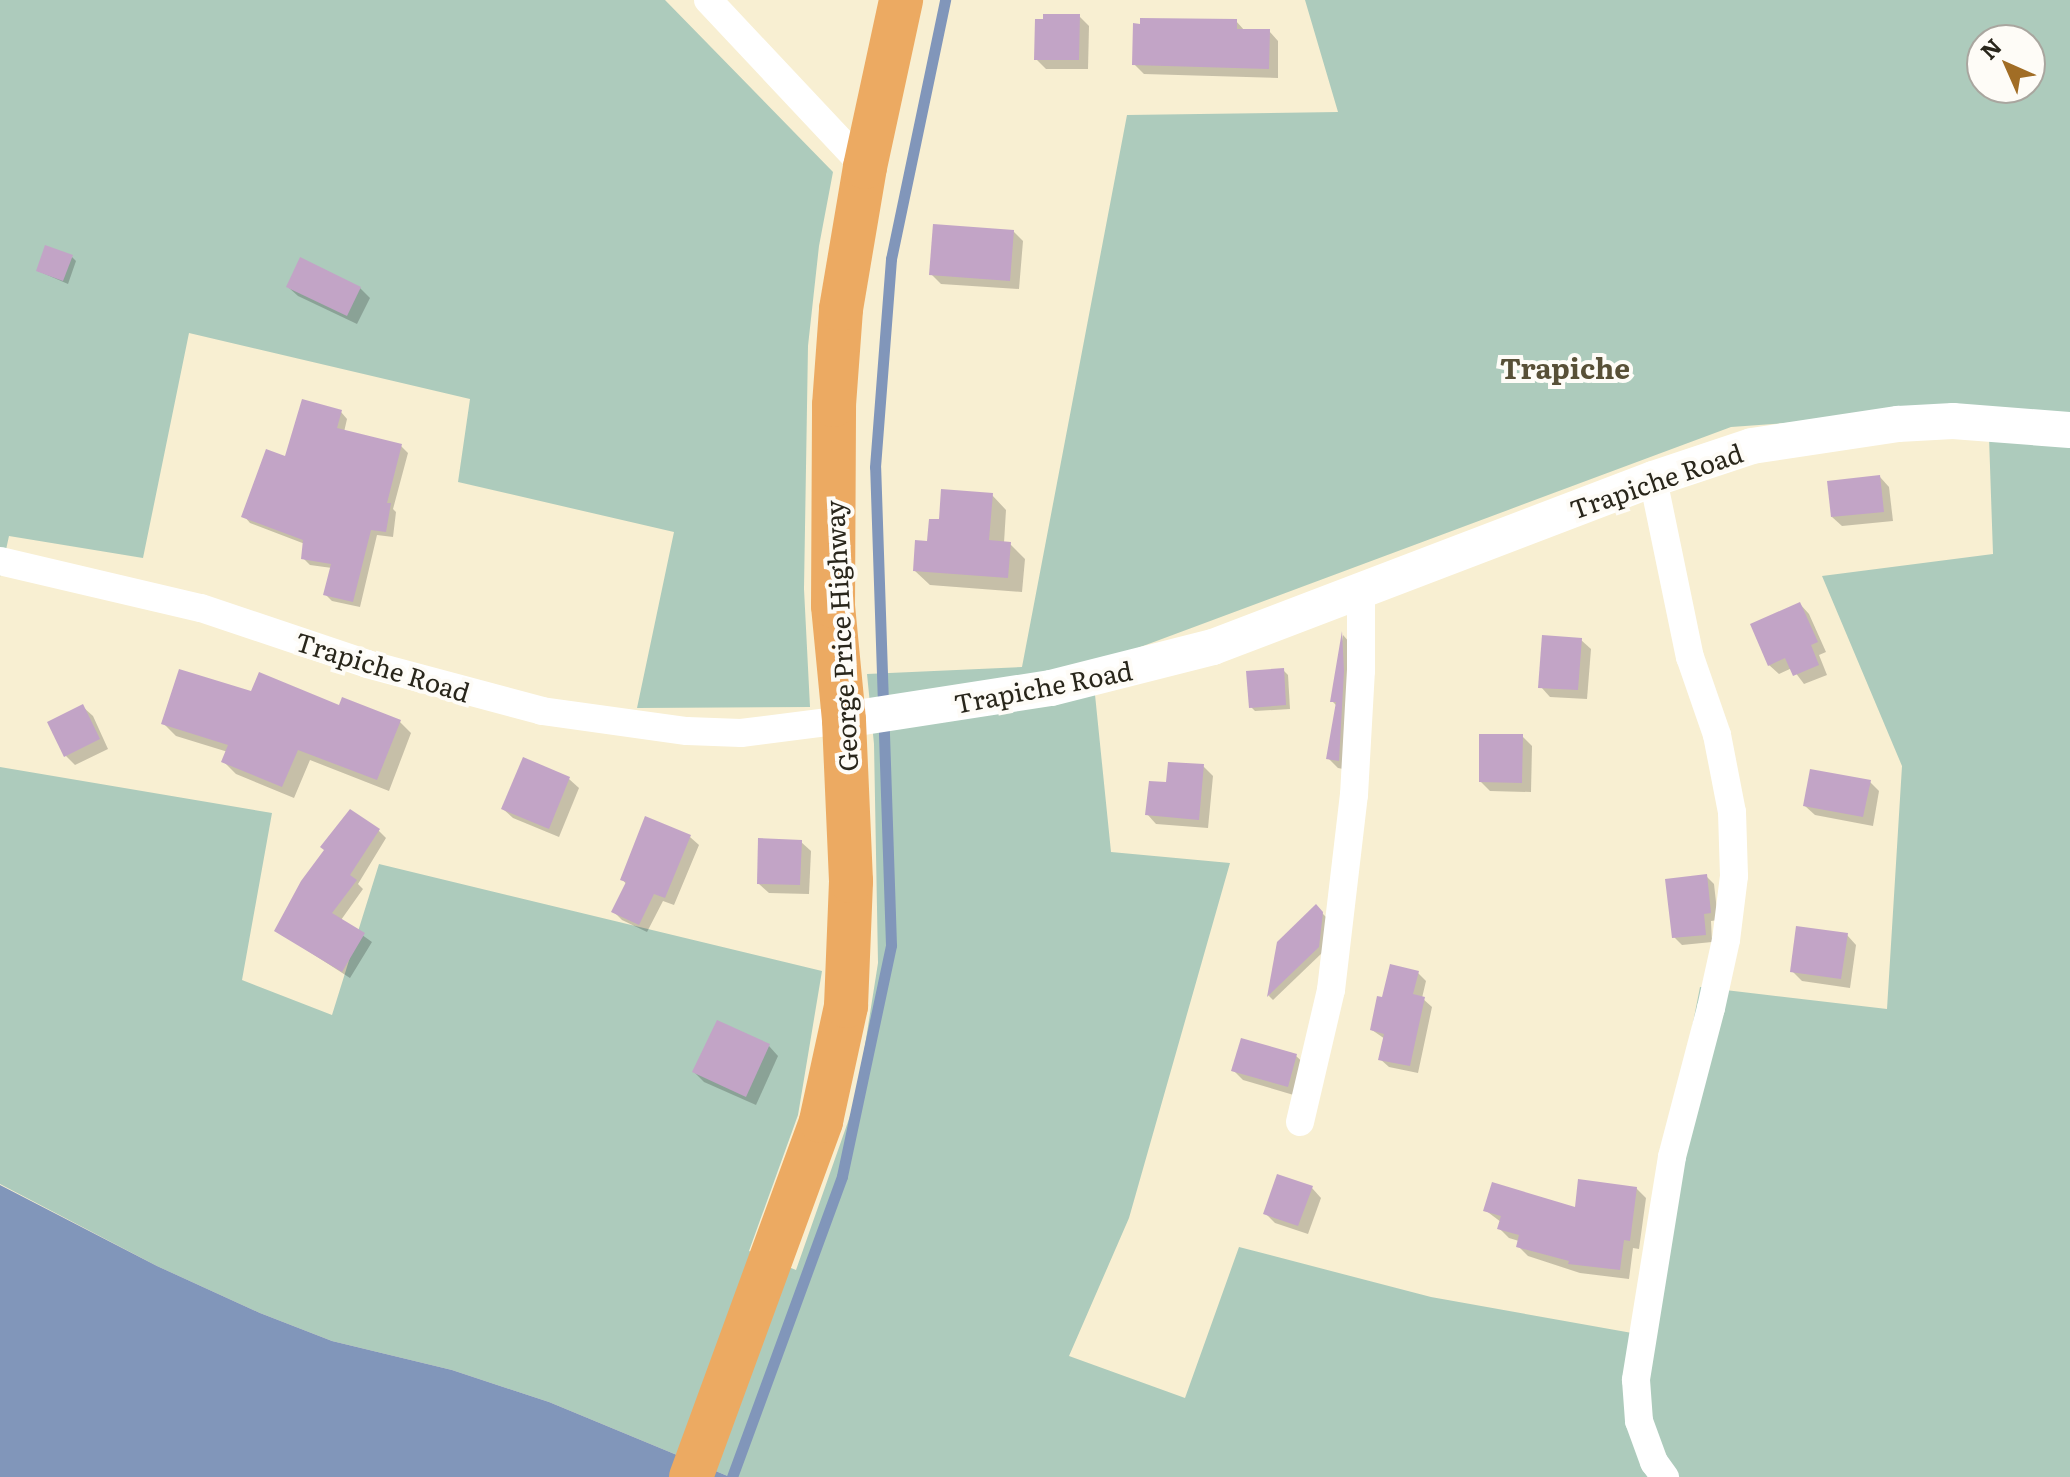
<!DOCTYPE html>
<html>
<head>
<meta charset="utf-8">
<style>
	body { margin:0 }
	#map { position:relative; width:2070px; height:1477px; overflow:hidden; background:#f8efd2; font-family:Literata,serif }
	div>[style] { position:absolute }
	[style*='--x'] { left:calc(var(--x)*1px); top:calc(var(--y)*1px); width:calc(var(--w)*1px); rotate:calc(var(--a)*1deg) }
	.green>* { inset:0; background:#adcbbc }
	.water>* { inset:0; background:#8196ba }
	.shadow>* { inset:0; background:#0003 }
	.stream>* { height:11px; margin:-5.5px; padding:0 5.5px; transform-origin:5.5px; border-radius:5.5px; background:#8196ba }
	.building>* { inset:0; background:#c2a4c6 }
	.minor>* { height:28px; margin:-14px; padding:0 14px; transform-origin:14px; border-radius:14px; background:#fff }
	.tertiary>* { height:36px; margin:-18px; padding:0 18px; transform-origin:18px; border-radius:18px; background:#fff }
	.trunk>* { height:44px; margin:-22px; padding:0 22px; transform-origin:22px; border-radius:22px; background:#ecaa62 }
	span { translate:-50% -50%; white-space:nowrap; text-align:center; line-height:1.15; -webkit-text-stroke:8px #fefcf7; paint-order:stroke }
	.street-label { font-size:26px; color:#29261b }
	.neighbourhood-label { font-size:28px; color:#585037; font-weight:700 }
	.north { position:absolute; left:1966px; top:24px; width:80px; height:80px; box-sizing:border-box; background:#fefcf7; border:2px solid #a9a69f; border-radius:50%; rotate:315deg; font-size:22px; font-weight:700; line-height:32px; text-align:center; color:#29261b }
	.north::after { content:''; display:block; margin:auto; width:28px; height:36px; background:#a16d25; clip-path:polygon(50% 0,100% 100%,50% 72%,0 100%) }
</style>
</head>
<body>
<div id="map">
	<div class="green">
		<i style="clip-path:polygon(0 0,665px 0,833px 172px,819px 246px,808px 346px,804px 589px,810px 707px,637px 708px,674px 532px,458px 482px,470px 399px,189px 333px,143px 558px,9px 536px,0 577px)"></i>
		<i style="clip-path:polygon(evenodd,1305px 0,2070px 0,2070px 1477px,730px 1477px,549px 1402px,452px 1370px,332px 1341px,260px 1313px,157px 1266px,0 1184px,0 767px,272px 813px,242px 980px,332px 1015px,379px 864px,822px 971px,798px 1115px,749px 1251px,796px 1270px,857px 1096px,878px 963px,874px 744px,867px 674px,1022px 667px,1127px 115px,1338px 112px,1305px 0,1982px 40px,2030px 40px,2030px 88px,1982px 88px,1982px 40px,1305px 0,1988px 408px,1993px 554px,1822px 576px,1902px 766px,1887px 1009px,1700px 987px,1632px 1333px,1431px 1297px,1239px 1247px,1185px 1398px,1069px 1356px,1129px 1218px,1230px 863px,1111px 852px,1092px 665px,1731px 427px,1988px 408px)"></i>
	</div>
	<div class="water">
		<i style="clip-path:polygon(0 1185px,157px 1266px,260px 1313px,332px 1341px,452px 1370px,549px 1402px,730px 1477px,0 1477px)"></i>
	</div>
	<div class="shadow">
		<i style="clip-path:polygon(1079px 16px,1089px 26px,1088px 69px,1046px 69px,1036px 59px)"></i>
		<i style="clip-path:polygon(1236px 21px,1245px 31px,1269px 31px,1278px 41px,1278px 78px,1144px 74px,1134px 64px)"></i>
		<i style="clip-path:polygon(1013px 231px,1023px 241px,1019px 289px,941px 284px,931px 274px)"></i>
		<i style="clip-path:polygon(72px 257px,76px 261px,68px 284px,38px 271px)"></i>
		<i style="clip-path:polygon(288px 287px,360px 288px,370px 298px,357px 324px,298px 296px)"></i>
		<i style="clip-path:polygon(341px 412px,347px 419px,344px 432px,401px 446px,408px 453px,393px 509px,396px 512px,393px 537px,377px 535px,360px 607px,332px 601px,326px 595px,332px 568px,310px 565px,303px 558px,305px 544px,250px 523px,244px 516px,286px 459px)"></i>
		<i style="clip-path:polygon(1880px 477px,1889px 487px,1893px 521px,1842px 526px,1832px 517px)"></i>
		<i style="clip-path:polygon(992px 495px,1006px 510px,1004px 543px,1010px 544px,1025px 559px,1022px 592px,930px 585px,915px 571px,941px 521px)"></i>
		<i style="clip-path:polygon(1800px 604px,1809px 614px,1826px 652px,1819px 655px,1827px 675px,1804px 684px,1792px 668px,1779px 674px,1769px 665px)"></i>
		<i style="clip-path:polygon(1343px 635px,1350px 643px,1348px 770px,1338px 768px,1328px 758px,1338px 707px,1332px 701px)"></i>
		<i style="clip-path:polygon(1581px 640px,1591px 649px,1587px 699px,1550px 697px,1541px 687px)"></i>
		<i style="clip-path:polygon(1283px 670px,1288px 675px,1290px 709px,1255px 711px,1251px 707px)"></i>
		<i style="clip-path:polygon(252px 694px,399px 721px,411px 733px,389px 791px,310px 760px,294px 798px,236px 774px,224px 762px,228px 752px,176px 736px,164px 724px)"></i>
		<i style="clip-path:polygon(83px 707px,93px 716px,108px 749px,75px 765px,66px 756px)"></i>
		<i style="clip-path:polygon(1522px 736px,1532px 746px,1531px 792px,1490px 791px,1481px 782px)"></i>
		<i style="clip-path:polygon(1203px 766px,1213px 776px,1208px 828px,1156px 824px,1147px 814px,1168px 784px)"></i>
		<i style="clip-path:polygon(569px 779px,579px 788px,559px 837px,513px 818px,503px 809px)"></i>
		<i style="clip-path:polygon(1870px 782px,1879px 791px,1873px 826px,1815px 815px,1805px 806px)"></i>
		<i style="clip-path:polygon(378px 830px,386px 838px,358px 884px,363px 889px,341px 920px,372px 942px,350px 978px,277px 931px)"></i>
		<i style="clip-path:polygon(690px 837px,699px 845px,674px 905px,663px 901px,647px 932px,622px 920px,614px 912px,627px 885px,622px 879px)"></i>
		<i style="clip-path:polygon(801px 842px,811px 851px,809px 894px,769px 893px,759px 884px)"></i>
		<i style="clip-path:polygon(1706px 876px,1714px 884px,1718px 920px,1711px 921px,1712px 942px,1682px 945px,1674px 937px)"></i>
		<i style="clip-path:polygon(1316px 907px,1327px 918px,1323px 952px,1273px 1000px,1269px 996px,1279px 943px)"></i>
		<i style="clip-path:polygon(1847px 935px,1856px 945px,1850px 988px,1802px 981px,1792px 971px)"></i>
		<i style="clip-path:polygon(1418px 973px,1426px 981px,1422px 998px,1432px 1007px,1418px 1073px,1389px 1067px,1380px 1059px,1385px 1039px,1372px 1030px,1383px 999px)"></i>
		<i style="clip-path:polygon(769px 1046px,778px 1056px,756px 1105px,704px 1082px,694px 1072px)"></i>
		<i style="clip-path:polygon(1296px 1056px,1306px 1065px,1297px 1096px,1243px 1080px,1233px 1070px)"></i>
		<i style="clip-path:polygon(1312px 1188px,1321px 1198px,1308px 1234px,1275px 1223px,1265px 1213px)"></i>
		<i style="clip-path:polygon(1636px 1188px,1646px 1198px,1639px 1249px,1633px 1248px,1629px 1279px,1580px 1273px,1528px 1256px,1518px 1246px,1519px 1241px,1509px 1238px,1499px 1228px,1501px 1222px,1485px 1210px,1577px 1209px)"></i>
	</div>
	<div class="stream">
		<i style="--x:732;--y:1477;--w:320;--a:-69.9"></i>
		<i style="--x:842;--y:1176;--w:236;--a:-78"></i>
		<i style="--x:891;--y:945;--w:478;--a:-91.9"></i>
		<i style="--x:875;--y:467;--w:209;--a:-85.6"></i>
		<i style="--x:891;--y:259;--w:265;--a:-78.2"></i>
	</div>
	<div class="building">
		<i style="clip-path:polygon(1043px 14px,1080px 14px,1079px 60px,1034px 60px,1035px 19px,1043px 19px)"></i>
		<i style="clip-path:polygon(1140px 18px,1237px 19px,1237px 29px,1270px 29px,1269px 69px,1132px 65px,1133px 23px,1140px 24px)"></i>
		<i style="clip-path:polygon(933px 224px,1014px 230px,1010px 281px,929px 275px)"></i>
		<i style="clip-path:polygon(45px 245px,73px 255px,63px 281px,36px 271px)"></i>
		<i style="clip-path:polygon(300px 257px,361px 287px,347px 316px,286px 287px)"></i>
		<i style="clip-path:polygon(302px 399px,342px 410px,337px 428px,402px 444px,387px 503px,391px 503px,386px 532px,371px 530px,353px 602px,323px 595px,331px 564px,301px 559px,303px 540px,241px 517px,266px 449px,285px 456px)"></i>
		<i style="clip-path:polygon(1880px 475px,1884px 512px,1831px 517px,1827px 481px)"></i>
		<i style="clip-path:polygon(941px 489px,993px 493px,989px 540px,1011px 542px,1008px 578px,913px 571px,915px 540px,927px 541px,929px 519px,939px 519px)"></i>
		<i style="clip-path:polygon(1800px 602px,1818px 642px,1811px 645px,1819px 665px,1793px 676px,1785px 658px,1768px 666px,1750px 624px)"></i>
		<i style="clip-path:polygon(1342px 631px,1344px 671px,1339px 761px,1326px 759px,1336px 702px,1330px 702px)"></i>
		<i style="clip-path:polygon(1542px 635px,1582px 638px,1578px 690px,1538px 688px)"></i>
		<i style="clip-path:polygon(1284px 668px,1286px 705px,1249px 708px,1246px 671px)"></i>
		<i style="clip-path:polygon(179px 669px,251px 691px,259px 672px,339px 705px,342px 697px,401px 720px,377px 780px,298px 750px,282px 787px,221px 762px,228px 745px,161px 724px)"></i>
		<i style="clip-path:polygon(83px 704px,100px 739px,64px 757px,47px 722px)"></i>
		<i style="clip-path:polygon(1479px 734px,1523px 734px,1522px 783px,1479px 782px)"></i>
		<i style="clip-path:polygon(523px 757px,570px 777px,549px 829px,501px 809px)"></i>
		<i style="clip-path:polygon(1168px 762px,1204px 764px,1199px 820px,1145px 815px,1149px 781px,1166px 782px)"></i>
		<i style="clip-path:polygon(1810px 769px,1871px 780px,1863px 817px,1803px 806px)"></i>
		<i style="clip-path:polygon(350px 809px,380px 829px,350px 875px,357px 880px,332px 913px,365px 933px,342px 972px,274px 931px,301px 881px,324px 850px,320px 847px)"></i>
		<i style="clip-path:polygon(645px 816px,691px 835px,665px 898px,654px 894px,639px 925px,611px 912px,626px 882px,620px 880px)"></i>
		<i style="clip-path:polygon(758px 838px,802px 840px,800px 885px,757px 884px)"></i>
		<i style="clip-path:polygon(1707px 874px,1711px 913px,1704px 914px,1706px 935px,1672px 938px,1665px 879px)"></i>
		<i style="clip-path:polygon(1316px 904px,1323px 912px,1319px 947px,1267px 997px,1277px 942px)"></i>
		<i style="clip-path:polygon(1796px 926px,1848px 933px,1841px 979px,1790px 972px)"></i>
		<i style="clip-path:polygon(1390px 964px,1419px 971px,1413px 994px,1425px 997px,1410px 1066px,1378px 1060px,1384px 1034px,1370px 1030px,1377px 996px,1382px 997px)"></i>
		<i style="clip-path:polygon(717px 1020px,770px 1044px,746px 1097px,692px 1072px)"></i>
		<i style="clip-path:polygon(1241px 1038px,1297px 1054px,1288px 1087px,1231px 1071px)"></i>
		<i style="clip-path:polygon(1277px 1174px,1313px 1186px,1298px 1226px,1263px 1214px)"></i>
		<i style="clip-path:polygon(1578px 1179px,1637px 1187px,1630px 1241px,1624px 1240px,1620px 1270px,1568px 1264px,1569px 1261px,1516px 1247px,1519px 1235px,1497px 1229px,1501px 1216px,1483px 1211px,1492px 1182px,1575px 1207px)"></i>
	</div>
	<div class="minor">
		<i style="--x:708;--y:0;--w:229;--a:46.8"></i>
		<i style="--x:1653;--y:479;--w:182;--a:78.3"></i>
		<i style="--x:1690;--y:657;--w:83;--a:70.9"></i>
		<i style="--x:1717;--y:735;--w:78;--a:79"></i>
		<i style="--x:1732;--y:812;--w:64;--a:88.2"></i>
		<i style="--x:1734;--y:876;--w:64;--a:97.1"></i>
		<i style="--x:1726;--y:940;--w:70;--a:102.4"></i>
		<i style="--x:1711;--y:1008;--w:154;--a:104.7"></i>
		<i style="--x:1672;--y:1157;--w:226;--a:99.2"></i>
		<i style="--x:1636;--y:1380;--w:41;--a:85.8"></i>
		<i style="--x:1639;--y:1421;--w:44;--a:69.9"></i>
		<i style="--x:1654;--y:1462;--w:19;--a:54"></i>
		<i style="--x:0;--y:561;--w:206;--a:13.2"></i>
		<i style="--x:201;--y:608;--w:175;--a:18.6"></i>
		<i style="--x:367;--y:664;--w:181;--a:15"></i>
		<i style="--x:542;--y:711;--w:146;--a:7.9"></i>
		<i style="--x:687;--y:731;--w:54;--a:2.1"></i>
		<i style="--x:741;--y:733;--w:104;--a:-7.2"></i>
		<i style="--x:1300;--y:1122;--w:136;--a:-76.8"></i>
		<i style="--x:1331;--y:990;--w:196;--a:-83.3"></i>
		<i style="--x:1354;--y:795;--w:124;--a:-86.8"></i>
		<i style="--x:1361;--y:671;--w:81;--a:-90"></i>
	</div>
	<div class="tertiary">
		<i style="--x:844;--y:720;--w:209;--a:-8.8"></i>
		<i style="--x:1051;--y:688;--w:167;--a:-14.2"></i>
		<i style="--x:1213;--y:647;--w:471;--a:-20.9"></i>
		<i style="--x:1653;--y:479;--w:104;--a:-18.4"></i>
		<i style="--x:1752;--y:446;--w:148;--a:-8.6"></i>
		<i style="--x:1898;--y:424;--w:55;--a:-3.1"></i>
		<i style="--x:1953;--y:421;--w:117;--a:4.4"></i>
	</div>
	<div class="trunk">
		<i style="--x:691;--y:1477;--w:379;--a:-69.9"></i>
		<i style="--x:821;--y:1121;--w:118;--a:-77.7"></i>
		<i style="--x:846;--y:1006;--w:125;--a:-87.7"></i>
		<i style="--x:851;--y:881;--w:161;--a:-92.5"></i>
		<i style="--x:844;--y:720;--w:115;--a:-95.5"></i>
		<i style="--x:833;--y:606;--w:201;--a:-89.7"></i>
		<i style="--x:834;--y:405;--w:96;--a:-85.8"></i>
		<i style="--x:841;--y:309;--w:144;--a:-80.4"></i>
		<i style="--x:865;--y:167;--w:171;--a:-77.8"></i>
	</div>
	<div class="street-label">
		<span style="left:1656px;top:480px;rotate:-19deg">Trapiche Road</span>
		<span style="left:840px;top:636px;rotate:-93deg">George Price Highway</span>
		<span style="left:383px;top:666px;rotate:17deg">Trapiche Road</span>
		<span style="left:1043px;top:686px;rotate:-11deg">Trapiche Road</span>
	</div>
	<div class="neighbourhood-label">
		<span style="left:1565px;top:367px">Trapiche</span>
	</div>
	<div class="north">N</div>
</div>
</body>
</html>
